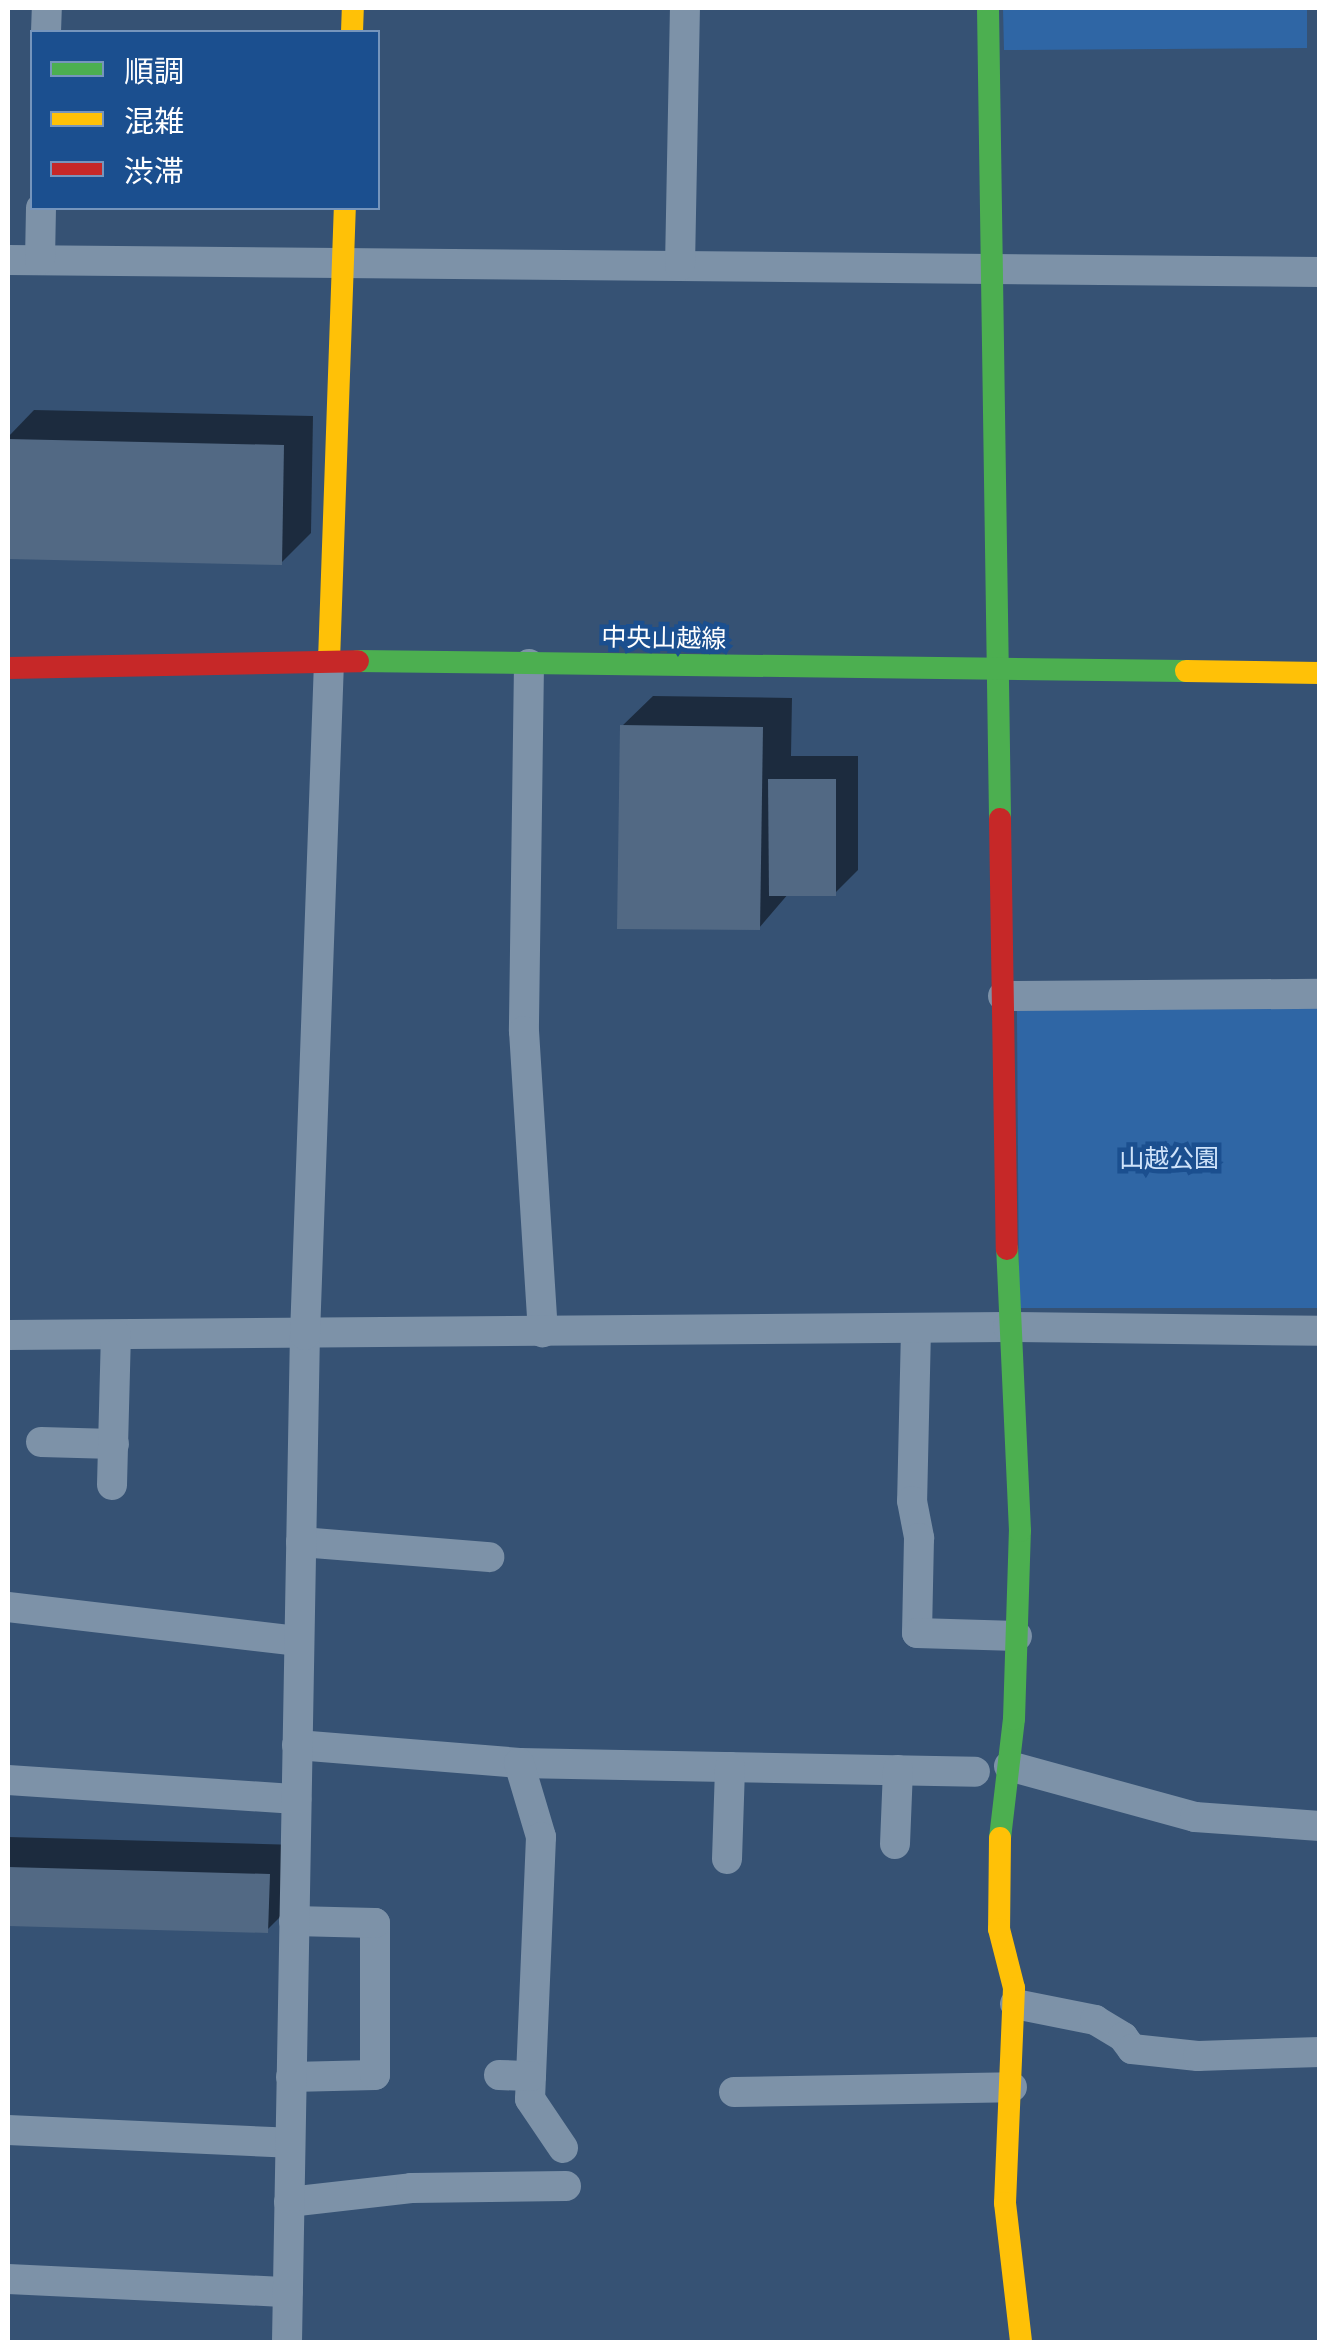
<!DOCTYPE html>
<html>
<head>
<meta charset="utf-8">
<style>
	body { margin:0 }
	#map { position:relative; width:1327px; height:2350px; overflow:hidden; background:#365274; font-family:"DM Sans","Noto Sans JP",sans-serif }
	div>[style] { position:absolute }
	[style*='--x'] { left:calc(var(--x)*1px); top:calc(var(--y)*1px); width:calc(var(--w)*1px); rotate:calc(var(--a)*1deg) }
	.green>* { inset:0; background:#2f66a5 }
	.shadow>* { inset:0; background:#0007 }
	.building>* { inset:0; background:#526984 }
	.street>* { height:30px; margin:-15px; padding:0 15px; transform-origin:15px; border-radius:15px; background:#7d92a8 }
	.fast>* { height:22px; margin:-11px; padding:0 11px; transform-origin:11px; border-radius:11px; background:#4caf50 }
	.slow>* { height:22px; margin:-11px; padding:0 11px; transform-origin:11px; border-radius:11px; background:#ffc107 }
	.jam>* { height:22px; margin:-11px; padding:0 11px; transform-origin:11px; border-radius:11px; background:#c62828 }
	span { translate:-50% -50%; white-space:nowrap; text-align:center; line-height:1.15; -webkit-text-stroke:9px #1b4f8f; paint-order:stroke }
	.street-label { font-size:25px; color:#fff }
	.park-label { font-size:25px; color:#cfe3fa }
	.frame { position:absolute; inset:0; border:10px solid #fff; pointer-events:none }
	.legend { position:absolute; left:30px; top:30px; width:350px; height:180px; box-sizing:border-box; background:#1b4f8f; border:2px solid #7695bc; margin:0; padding:12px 18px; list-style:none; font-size:30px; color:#fff }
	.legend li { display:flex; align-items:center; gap:20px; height:50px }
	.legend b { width:50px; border:2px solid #7695bc }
</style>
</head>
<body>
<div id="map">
	<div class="green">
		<i style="clip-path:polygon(1003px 8px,1307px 8px,1307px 48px,1004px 50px)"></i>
		<i style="clip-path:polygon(1319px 1007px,1319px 1308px,1019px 1308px,1017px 1010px)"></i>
	</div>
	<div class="shadow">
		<i style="clip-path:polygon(34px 410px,313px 416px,311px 533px,281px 563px,8px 557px,8px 437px)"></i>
		<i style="clip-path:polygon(653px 696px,792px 698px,791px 756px,858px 756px,858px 870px,835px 893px,789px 893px,759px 928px,622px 726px)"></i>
		<i style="clip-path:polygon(8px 1837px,299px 1845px,297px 1900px,267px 1930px,8px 1923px)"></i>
	</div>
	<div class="building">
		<i style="clip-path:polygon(8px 439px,284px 445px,282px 565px,8px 559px)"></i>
		<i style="clip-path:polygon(620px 725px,763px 727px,760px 930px,617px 929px)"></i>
		<i style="clip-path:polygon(768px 779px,836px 779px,836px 896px,769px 896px)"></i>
		<i style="clip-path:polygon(8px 1867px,270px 1874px,268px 1933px,8px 1926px)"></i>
	</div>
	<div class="street">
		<i style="--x:46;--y:32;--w:24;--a:-88"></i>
		<i style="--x:8;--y:260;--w:1312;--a:0.52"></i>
		<i style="--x:40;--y:260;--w:52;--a:-88.9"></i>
		<i style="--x:680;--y:266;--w:258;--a:-88.9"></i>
		<i style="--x:529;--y:664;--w:367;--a:90.8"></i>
		<i style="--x:524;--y:1031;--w:302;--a:86.4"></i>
		<i style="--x:1003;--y:996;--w:317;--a:-0.4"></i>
		<i style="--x:916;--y:1329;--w:172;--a:91.3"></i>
		<i style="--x:912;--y:1501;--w:38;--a:79"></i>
		<i style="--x:919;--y:1538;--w:95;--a:91.2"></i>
		<i style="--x:917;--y:1633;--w:100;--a:1.7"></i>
		<i style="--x:8;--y:1335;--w:1000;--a:-0.46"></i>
		<i style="--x:1008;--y:1327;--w:312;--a:0.7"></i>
		<i style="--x:41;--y:1442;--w:73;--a:1.6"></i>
		<i style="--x:112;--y:1485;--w:150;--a:-88.5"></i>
		<i style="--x:301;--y:1542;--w:189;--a:4.6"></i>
		<i style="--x:8;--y:1607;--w:293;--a:6.7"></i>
		<i style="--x:297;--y:1745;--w:223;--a:4.6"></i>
		<i style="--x:519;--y:1763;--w:456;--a:1.1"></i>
		<i style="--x:519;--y:1763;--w:77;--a:73.4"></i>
		<i style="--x:541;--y:1837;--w:262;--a:92.4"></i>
		<i style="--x:530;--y:2099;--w:59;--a:56"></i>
		<i style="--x:1009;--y:1766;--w:193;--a:15.3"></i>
		<i style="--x:1195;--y:1817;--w:125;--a:4.1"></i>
		<i style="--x:8;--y:1780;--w:289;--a:3.8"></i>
		<i style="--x:895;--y:1844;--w:74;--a:-87.7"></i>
		<i style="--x:727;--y:1859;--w:92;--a:-88.1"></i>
		<i style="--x:1015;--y:2004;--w:82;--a:11.3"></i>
		<i style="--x:1095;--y:2020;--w:33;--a:31"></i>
		<i style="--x:1123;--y:2037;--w:15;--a:53"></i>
		<i style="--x:1132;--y:2049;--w:66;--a:6.1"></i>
		<i style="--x:1198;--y:2056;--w:122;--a:-1.9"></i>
		<i style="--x:499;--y:2075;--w:32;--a:2"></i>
		<i style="--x:291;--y:2077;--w:84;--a:-1.4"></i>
		<i style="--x:375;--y:2075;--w:152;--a:-90"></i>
		<i style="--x:375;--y:1923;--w:81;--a:-178.6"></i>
		<i style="--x:734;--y:2092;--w:278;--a:-1"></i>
		<i style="--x:8;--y:2130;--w:282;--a:2.6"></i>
		<i style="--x:289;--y:2202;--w:123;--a:-6.5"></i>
		<i style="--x:411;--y:2188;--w:155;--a:-0.7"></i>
		<i style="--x:8;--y:2279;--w:280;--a:2.7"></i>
		<i style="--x:287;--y:2342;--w:1007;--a:-88.98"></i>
		<i style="--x:305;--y:1335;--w:674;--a:-87.96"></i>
	</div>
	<div class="fast">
		<i style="--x:988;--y:8;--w:811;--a:89.15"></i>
		<i style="--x:358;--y:661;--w:828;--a:0.69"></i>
		<i style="--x:1000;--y:1838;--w:120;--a:-83.3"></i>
		<i style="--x:1014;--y:1719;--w:188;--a:-88.2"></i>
		<i style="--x:1020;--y:1531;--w:282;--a:-92.6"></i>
	</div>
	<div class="slow">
		<i style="--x:352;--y:32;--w:24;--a:-88"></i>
		<i style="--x:329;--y:661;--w:453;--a:-88"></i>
		<i style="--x:1186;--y:671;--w:134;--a:0.9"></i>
		<i style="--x:1000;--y:1838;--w:91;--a:90.6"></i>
		<i style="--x:999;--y:1929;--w:61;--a:75.7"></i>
		<i style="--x:1014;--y:1988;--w:215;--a:92.4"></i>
		<i style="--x:1005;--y:2203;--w:140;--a:83.4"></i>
	</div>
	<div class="jam">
		<i style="--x:8;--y:668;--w:350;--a:-1.1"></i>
		<i style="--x:1000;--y:819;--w:430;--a:89.1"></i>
	</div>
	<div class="street-label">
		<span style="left:664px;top:639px;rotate:1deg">中央山越線</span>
	</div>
	<div class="park-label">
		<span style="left:1169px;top:1159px">山越公園</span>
	</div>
	<div class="frame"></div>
	<ul class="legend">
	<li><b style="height:12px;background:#4caf50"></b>順調</li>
	<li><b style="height:12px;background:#ffc107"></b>混雑</li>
	<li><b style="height:12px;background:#c62828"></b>渋滞</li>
	</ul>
</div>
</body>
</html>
